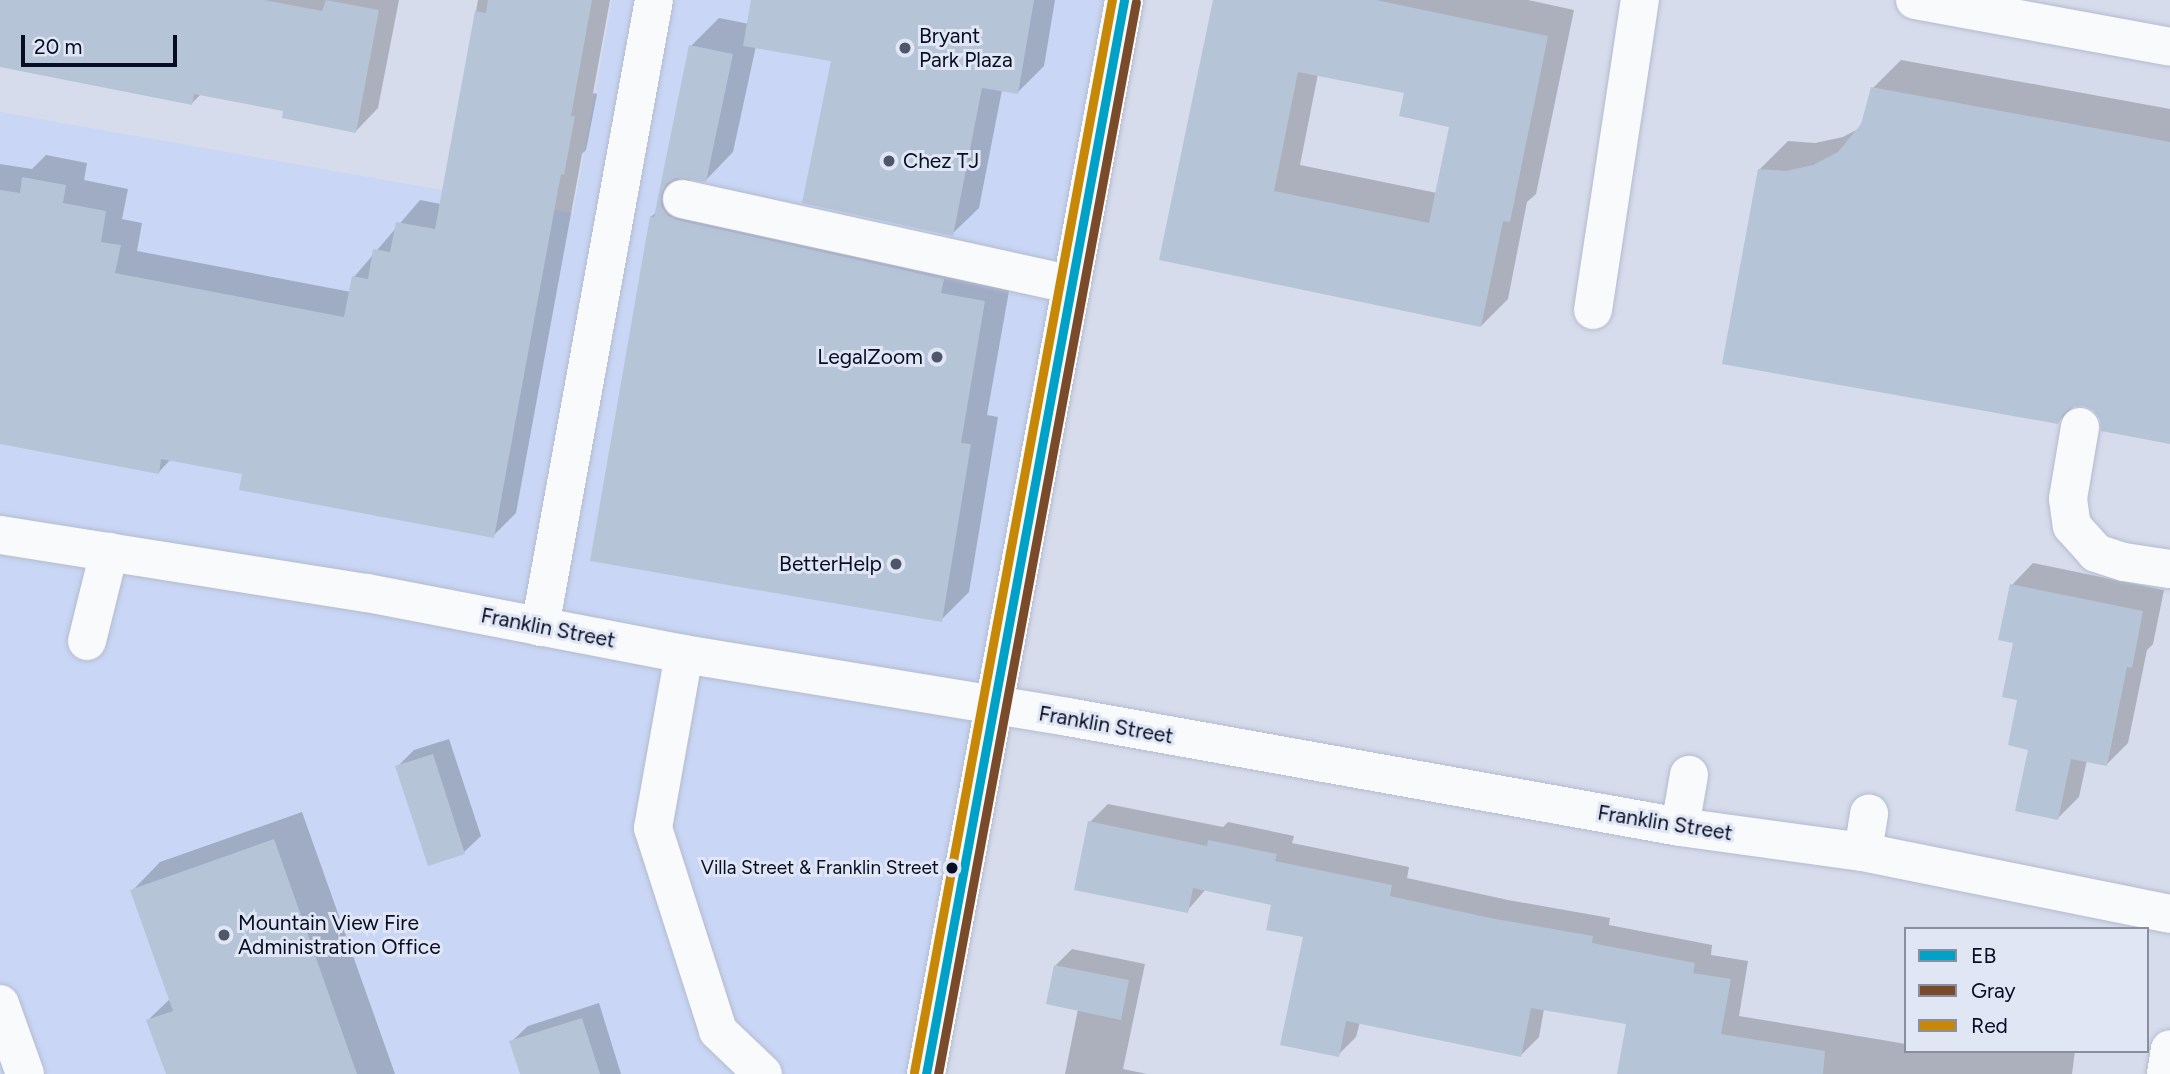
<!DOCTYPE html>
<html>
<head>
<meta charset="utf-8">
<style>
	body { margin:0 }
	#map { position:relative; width:2170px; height:1074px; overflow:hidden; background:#d6dcec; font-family:Figtree,sans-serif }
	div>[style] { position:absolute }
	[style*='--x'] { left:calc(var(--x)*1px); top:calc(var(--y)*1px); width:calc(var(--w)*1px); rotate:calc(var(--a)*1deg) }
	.built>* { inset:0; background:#c9d6f5 }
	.shadow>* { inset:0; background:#0003 }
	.building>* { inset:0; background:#b6c4d7 }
	.roads { filter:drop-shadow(0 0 2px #b4bbce) drop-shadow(0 0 2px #b4bbce) }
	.minor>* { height:38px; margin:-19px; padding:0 19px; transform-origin:19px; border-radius:19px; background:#f9fafc }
	.major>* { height:38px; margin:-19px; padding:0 19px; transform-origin:19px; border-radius:19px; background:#f9fafc }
	.bus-1>* { height:9px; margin:-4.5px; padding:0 4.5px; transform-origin:4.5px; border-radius:4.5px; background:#00a1c6 }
	.bus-2>* { height:9px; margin:-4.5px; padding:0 4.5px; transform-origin:4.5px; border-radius:4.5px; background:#7a4b2a }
	.bus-3>* { height:9px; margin:-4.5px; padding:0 4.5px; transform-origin:4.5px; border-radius:4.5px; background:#c78707 }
	.dots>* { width:19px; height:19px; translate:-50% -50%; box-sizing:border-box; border:4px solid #e0e6f4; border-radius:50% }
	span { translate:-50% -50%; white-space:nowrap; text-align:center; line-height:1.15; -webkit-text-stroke:6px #e0e6f4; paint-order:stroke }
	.bus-label { font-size:19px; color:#060d24 }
	.right { translate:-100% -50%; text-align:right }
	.poi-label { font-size:21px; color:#060d24 }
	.left { translate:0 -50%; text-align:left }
	.street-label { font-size:21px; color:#060d24 }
	.legend { position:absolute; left:1904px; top:927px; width:245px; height:126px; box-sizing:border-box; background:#e0e6f4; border:2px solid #898fa1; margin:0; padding:9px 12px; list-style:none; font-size:21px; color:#060d24 }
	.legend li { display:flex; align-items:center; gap:14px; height:35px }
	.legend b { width:35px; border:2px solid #898fa1 }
	.scale { position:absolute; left:21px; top:35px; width:156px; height:32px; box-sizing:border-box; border:4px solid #060d24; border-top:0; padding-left:9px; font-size:21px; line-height:24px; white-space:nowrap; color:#060d24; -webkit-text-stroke:5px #e0e6f4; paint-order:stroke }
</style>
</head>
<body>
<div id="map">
	<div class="built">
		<i style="clip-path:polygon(612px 0,1124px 0,907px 1074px,0 1074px,0 112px,573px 213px)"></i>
	</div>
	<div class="shadow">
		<i style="clip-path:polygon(0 0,399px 0,378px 108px,356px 131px,286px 109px,202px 93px,192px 103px,0 66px)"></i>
		<i style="clip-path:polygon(478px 0,610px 0,593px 93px,597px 94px,586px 150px,582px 154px,516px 513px,493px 536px,244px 472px,171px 459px,159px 472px,0 442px,0 164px,32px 169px,46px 155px,87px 163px,84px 180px,128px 189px,122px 219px,142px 223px,137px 251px,351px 292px,354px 277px,420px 200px,441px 204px)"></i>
		<i style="clip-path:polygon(753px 0,1055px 0,1044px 66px,1017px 93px,1002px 90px,979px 208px,952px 234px,834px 60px,756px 46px,733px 152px,706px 180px,688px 178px,695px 188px,1012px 274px,987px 415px,998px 417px,969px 592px,941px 620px,651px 217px,657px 211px,691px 46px,719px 18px,749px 24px)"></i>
		<i style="clip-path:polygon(evenodd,1215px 0,1528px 0,1574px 10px,1536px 194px,1527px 202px,1508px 299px,1481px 326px,1162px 259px,1215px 0,1318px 74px,1406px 92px,1451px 125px,1437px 193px,1300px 165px,1318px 74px)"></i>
		<i style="clip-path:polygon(1901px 60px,2170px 109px,2170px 442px,2102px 418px,2094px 408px,2085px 404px,2075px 405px,2058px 422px,1759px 170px,1788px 141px,1815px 143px,1843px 137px,1860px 128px,1873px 88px)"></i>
		<i style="clip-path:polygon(2033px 563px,2164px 590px,2153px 644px,2147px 650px,2128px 743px,2107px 764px,2087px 760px,2079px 797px,2058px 818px,2030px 748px,2019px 698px,2012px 585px)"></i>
		<i style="clip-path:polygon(449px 739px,481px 836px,464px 852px,397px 767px,414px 750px)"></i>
		<i style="clip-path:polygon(1108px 804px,1223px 827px,1228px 822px,1294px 836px,1292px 843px,1409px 867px,1407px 878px,1508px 900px,1610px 918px,1609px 925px,1712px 945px,1711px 955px,1748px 961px,1739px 1016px,1906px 1044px,1906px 1051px,2075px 1051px,2072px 1074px,1619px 1074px,1628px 1023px,1544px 1009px,1539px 1037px,1521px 1055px,1360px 1022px,1356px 1037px,1338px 1055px,1305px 936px,1273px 903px,1206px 889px,1187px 911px,1090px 822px)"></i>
		<i style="clip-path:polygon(302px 812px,395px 1074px,168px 1074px,148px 1020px,170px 999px,132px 891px,160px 862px)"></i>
		<i style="clip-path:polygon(1072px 949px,1145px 964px,1123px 1069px,1147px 1074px,1065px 1074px,1078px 1009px,1056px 965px)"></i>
		<i style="clip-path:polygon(599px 1003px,621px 1074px,521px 1074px,511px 1042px,528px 1026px)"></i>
	</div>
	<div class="building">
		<i style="clip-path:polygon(0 0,264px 0,322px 11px,326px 0,379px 10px,356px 133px,282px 118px,283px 111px,194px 94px,192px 105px,0 67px)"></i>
		<i style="clip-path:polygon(488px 0,592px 0,571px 116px,575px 116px,564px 175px,561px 174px,494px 538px,239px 490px,242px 474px,161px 459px,159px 474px,0 444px,0 190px,20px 193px,22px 177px,66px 185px,63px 203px,106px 211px,101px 242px,121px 245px,115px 273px,344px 317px,352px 276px,368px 279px,373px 249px,390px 252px,396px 222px,435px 229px,475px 11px,486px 13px)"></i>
		<i style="clip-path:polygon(751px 0,1034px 0,1018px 94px,982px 88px,953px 236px,802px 203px,831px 61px,743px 46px)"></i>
		<i style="clip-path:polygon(evenodd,1213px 0,1376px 0,1548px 36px,1510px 222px,1503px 221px,1481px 327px,1159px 260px,1213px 0,1298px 72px,1404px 93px,1399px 116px,1449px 127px,1429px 223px,1274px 191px,1298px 72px)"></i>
		<i style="clip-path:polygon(689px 45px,733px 54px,706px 182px,676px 178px,666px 184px,661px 195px,661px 206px,668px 216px,677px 220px,944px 279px,941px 293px,985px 301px,961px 443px,971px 444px,942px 622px,590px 561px,650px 216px,654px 217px)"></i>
		<i style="clip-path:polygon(1871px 87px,2170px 142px,2170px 444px,2101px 431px,2100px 419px,2093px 410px,2084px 406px,2072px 407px,2063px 414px,2058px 424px,1722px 364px,1758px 169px,1786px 171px,1813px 165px,1838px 152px,1861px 124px)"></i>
		<i style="clip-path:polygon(2010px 584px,2143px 611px,2132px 668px,2127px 667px,2107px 766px,2071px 759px,2058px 820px,2015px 811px,2028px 750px,2008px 745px,2017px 700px,2002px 697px,2013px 643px,1998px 640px)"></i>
		<i style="clip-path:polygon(433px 754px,465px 854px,428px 866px,395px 766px)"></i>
		<i style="clip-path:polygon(1088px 821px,1207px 846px,1208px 840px,1277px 854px,1275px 861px,1392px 885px,1390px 896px,1490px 918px,1593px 936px,1592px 943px,1695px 963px,1693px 973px,1731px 979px,1721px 1034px,1825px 1051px,1823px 1074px,1617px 1074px,1626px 1024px,1531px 1008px,1521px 1057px,1346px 1021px,1339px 1057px,1280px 1045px,1303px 937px,1266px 930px,1271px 905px,1193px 888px,1188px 913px,1074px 890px)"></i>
		<i style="clip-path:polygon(274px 839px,357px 1074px,166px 1074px,146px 1020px,173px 1011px,130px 890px)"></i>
		<i style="clip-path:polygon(1054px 965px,1129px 980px,1121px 1020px,1046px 1004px)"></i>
		<i style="clip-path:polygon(582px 1018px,600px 1074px,520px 1074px,509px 1041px)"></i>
	</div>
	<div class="roads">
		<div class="minor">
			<i style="--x:1915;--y:0;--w:259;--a:10.4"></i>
			<i style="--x:682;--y:199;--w:399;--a:12.4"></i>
			<i style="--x:1593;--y:310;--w:314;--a:-81.4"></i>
			<i style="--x:2080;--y:427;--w:73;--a:99.5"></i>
			<i style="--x:2068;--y:499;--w:27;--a:82"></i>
			<i style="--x:2072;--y:526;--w:36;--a:48"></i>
			<i style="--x:2096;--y:553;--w:29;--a:18"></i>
			<i style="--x:2124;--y:562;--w:47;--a:8.7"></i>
			<i style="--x:0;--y:535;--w:372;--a:9"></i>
			<i style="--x:367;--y:593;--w:323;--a:10.9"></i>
			<i style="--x:684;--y:654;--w:389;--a:9.3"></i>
			<i style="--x:1068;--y:717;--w:622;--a:10.19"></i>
			<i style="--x:1680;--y:827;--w:185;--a:7.8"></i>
			<i style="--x:1863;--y:852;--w:313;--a:11.4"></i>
			<i style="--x:540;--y:627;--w:637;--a:-79.7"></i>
			<i style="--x:87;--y:641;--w:92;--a:-76.1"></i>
			<i style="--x:684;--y:654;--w:177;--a:100.1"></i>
			<i style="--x:653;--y:828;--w:213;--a:72.2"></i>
			<i style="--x:718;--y:1031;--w:62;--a:43.7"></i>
			<i style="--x:1680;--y:827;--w:53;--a:-80.2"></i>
			<i style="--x:1863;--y:852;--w:39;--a:-81"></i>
			<i style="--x:0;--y:1004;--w:74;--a:70.3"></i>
			<i style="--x:2166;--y:1074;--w:25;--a:-81"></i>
		</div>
		<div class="major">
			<i style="--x:926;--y:1074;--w:1092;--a:-79.55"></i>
		</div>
	</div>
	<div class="bus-1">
		<i style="--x:926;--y:1074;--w:1092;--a:-79.55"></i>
	</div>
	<div class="bus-2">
		<i style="--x:938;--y:1074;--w:1090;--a:-79.54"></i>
	</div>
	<div class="bus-3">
		<i style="--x:914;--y:1072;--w:1090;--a:-79.54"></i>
	</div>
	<div class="dots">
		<i style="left:905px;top:48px;background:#4f556a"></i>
		<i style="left:889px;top:161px;background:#4f556a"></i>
		<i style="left:937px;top:357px;background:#4f556a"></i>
		<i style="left:896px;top:564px;background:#4f556a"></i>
		<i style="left:952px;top:868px;background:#060d24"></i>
		<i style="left:224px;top:935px;background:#4f556a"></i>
	</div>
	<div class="bus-label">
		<span class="right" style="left:939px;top:868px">Villa Street &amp; Franklin Street</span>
	</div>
	<div class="poi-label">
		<span class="left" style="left:919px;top:48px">Bryant<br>Park Plaza</span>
		<span class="left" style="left:903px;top:161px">Chez TJ</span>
		<span class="right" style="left:923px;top:357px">LegalZoom</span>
		<span class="right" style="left:882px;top:564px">BetterHelp</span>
		<span class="left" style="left:238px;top:935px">Mountain View Fire<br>Administration Office</span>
	</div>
	<div class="street-label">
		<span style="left:548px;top:628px;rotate:11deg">Franklin Street</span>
		<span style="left:1106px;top:725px;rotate:10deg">Franklin Street</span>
		<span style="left:1665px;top:823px;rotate:9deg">Franklin Street</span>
	</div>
	<ul class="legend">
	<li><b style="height:9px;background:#00a1c6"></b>EB</li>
	<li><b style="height:9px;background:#7a4b2a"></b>Gray</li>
	<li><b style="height:9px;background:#c78707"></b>Red</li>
	</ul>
	<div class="scale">20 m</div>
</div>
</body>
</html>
